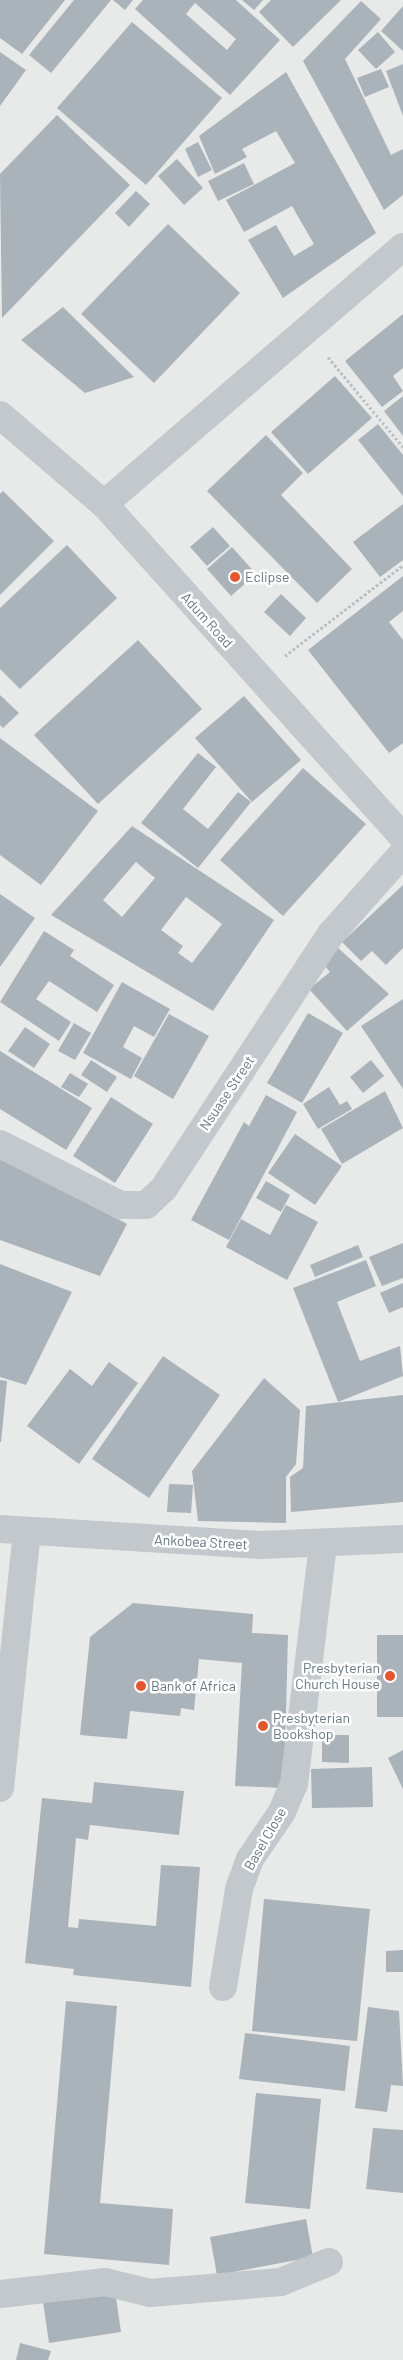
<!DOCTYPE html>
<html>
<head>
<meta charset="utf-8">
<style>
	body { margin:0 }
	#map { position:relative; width:403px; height:2360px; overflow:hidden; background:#fafaf8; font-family:Barlow,sans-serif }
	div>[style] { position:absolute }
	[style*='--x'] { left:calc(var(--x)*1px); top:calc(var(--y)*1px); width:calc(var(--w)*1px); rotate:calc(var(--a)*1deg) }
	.built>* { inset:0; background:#e8e9e9 }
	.building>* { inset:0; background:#aab3b9 }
	.path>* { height:3px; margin-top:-1.5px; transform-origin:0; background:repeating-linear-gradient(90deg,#bbbfc2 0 2.5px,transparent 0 5px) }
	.minor>* { height:28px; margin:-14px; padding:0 14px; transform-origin:14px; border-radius:14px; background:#c3c8cc }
	.dots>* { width:14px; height:14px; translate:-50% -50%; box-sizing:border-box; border:2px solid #fff; border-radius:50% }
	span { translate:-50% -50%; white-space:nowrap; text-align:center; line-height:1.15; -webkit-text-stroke:5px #fff; paint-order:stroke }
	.poi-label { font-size:14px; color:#657683 }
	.left { translate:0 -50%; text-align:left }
	.right { translate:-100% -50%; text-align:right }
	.street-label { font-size:14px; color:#657683 }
</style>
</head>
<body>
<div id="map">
	<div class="built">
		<i style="clip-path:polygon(0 0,403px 0,403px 2360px,0 2360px)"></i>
	</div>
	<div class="building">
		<i style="clip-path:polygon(0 0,65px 0,22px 54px,0 38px)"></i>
		<i style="clip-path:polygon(74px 0,111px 0,51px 73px,29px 55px)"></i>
		<i style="clip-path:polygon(113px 0,133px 0,125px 10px)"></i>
		<i style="clip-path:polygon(evenodd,143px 0,236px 0,280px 40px,230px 95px,135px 9px,143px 0,195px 3px,236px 39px,227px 50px,186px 14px,195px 3px)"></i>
		<i style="clip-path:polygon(242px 0,263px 0,254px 10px)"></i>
		<i style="clip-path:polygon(271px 0,341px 0,293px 47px,259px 12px)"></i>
		<i style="clip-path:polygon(361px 1px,381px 19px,345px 59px,391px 155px,403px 149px,403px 195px,384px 210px,303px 61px)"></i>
		<i style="clip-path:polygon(403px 6px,403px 51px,381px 31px)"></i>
		<i style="clip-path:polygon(132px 22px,222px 98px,146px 185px,57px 108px)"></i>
		<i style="clip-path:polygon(378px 32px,395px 52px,376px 69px,358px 50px)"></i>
		<i style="clip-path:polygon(0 52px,26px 70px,0 106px)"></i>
		<i style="clip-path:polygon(403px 64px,403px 116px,386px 71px)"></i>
		<i style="clip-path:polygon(381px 69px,389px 87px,365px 97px,357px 78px)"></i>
		<i style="clip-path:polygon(286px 72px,376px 233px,283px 298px,248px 240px,276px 225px,294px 256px,314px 244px,292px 206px,244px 232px,226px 200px,295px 163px,276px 131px,242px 149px,247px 157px,215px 174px,199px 136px)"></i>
		<i style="clip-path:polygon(57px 115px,130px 185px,2px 318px,0 174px)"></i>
		<i style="clip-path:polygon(198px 142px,212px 170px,198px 177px,185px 149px)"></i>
		<i style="clip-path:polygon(177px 159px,203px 188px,184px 205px,158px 176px)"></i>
		<i style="clip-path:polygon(244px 163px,254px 184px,218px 201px,208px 181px)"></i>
		<i style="clip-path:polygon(136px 191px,150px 204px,129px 227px,115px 213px)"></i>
		<i style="clip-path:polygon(168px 224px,240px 293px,154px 383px,81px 314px)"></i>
		<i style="clip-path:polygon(63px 307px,134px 377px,85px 393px,21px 340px)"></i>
		<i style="clip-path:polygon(403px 314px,403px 368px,393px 376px,403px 391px,382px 407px,345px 361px)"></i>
		<i style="clip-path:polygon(335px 376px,372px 418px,308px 474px,271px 432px)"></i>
		<i style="clip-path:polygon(403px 396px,403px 436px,384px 411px)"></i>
		<i style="clip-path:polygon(378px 424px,403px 455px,403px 496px,358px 440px)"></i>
		<i style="clip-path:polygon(266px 435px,303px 473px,281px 495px,352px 569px,317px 603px,207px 491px)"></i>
		<i style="clip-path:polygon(3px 491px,54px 541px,0 595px,0 494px)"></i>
		<i style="clip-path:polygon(403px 504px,403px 560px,380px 577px,353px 542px)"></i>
		<i style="clip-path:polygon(213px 527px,230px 546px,207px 566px,190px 547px)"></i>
		<i style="clip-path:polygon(67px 545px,117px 598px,20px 689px,0 669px,0 608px)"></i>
		<i style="clip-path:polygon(232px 547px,256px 574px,231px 596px,207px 569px)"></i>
		<i style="clip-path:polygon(403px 576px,403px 611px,389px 622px,403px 640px,403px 743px,389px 753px,308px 650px)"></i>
		<i style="clip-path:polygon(281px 594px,306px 618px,290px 636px,264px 612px)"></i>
		<i style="clip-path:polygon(138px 640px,202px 709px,98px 804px,34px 735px)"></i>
		<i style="clip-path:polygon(0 695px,19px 713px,3px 728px,0 725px)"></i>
		<i style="clip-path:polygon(244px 696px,301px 760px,252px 802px,195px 738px)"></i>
		<i style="clip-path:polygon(0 738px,98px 811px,41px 885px,0 855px)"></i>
		<i style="clip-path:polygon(198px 753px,216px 767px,183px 809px,208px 829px,238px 792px,251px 802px,198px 868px,141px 823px)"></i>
		<i style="clip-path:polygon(303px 768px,366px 824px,283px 916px,220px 860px)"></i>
		<i style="clip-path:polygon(evenodd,132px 826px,274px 920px,213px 1011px,51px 915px,132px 826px,136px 862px,155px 878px,122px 917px,103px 900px,136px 862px,132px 826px,186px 897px,222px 924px,192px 963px,178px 953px,183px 946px,161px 930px,186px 897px)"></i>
		<i style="clip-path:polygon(403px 885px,403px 948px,386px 965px,372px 951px,361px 961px,342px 942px)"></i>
		<i style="clip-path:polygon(0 894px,35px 918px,0 967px)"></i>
		<i style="clip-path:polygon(44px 931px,74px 950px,70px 956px,114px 985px,97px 1012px,49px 981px,36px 999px,71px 1022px,59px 1041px,0 1002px)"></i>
		<i style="clip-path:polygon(336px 946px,389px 994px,347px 1031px,309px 989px,330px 972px,321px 961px)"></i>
		<i style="clip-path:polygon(122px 982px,170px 1009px,154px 1037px,134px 1026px,123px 1047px,142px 1058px,131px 1079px,83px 1053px)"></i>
		<i style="clip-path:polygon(403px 999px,403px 1089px,361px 1026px)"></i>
		<i style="clip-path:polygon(308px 1013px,343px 1033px,302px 1103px,267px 1083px)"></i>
		<i style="clip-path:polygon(169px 1014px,209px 1036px,173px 1099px,134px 1076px)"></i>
		<i style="clip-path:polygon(74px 1023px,91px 1033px,75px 1060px,58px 1051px)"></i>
		<i style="clip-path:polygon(25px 1027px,50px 1044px,34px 1068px,8px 1051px)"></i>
		<i style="clip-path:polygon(0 1051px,92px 1108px,66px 1150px,0 1109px)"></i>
		<i style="clip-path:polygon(91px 1060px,117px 1077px,107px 1092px,81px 1075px)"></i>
		<i style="clip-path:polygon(371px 1060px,384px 1076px,363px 1093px,350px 1077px)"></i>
		<i style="clip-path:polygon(70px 1073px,88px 1084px,79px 1097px,61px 1087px)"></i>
		<i style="clip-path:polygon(329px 1087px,340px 1105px,347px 1101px,352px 1109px,318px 1129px,303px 1104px)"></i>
		<i style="clip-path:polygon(385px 1091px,403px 1128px,342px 1164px,321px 1129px)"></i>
		<i style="clip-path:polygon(266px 1095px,297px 1112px,229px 1240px,191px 1220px,244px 1122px,249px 1126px)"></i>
		<i style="clip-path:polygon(111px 1097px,153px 1124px,115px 1183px,73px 1156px)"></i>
		<i style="clip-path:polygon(295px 1134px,342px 1166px,315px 1205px,268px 1173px)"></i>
		<i style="clip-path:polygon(0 1155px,127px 1224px,100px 1276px,0 1240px)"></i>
		<i style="clip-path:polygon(266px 1181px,290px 1195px,281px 1212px,256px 1198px)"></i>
		<i style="clip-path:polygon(286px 1205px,318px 1222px,287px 1280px,226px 1247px,241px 1219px,270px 1235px)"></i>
		<i style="clip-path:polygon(403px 1243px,403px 1278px,382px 1286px,369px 1257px)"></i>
		<i style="clip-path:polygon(358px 1245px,363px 1257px,315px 1277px,310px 1265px)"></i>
		<i style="clip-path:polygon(366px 1260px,376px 1286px,337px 1302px,360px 1361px,400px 1346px,403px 1376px,338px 1402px,293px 1288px)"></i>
		<i style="clip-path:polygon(0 1264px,72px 1292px,26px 1385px,0 1377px)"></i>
		<i style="clip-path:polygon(403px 1283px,403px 1307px,389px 1313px,380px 1293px)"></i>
		<i style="clip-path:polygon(163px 1356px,220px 1395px,149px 1498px,92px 1459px)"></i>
		<i style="clip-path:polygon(109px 1362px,138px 1383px,79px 1464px,27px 1426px,70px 1369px,92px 1386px)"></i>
		<i style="clip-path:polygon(264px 1378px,300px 1410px,296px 1464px,286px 1477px,286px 1523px,198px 1521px,192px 1471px)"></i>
		<i style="clip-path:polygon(0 1380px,7px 1381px,1px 1442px,0 1442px)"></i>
		<i style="clip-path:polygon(403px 1395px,403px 1502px,291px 1512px,290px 1477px,303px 1468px,306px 1406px)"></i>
		<i style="clip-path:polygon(169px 1484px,193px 1485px,191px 1513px,167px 1512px)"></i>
		<i style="clip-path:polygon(133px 1603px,253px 1614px,252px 1633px,288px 1635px,284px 1788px,235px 1786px,242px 1663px,199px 1659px,194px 1710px,181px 1708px,180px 1716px,130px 1711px,127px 1739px,80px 1735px,90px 1637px)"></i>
		<i style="clip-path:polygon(377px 1635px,403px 1635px,403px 1717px,377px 1717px)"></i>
		<i style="clip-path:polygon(322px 1735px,349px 1735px,349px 1763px,322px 1762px)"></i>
		<i style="clip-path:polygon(403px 1750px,403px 1789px,388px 1758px)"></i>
		<i style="clip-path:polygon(372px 1767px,373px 1807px,312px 1808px,311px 1769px)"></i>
		<i style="clip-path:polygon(94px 1782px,184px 1791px,179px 1835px,90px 1825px,88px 1840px,76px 1838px,68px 1927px,78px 1928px,79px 1919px,156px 1926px,161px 1865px,200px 1867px,191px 1987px,73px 1975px,74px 1969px,25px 1963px,42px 1798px,92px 1803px)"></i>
		<i style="clip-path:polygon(264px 1899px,370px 1909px,357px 2041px,252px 2031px)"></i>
		<i style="clip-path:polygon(403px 1950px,403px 1972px,386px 1972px,386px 1951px)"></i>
		<i style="clip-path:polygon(66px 2001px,117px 2006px,100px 2203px,173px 2209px,169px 2265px,44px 2254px)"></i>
		<i style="clip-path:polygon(368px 2007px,399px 2011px,403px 2086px,391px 2085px,387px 2112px,355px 2108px)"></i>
		<i style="clip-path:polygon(245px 2033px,350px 2046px,345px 2091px,239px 2079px)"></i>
		<i style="clip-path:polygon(256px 2093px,321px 2099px,310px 2209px,245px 2203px)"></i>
		<i style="clip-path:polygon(373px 2128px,403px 2130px,403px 2193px,366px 2189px)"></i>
		<i style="clip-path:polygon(306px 2219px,313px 2257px,217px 2275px,210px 2237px)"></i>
		<i style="clip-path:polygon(115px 2291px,121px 2332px,49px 2343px,43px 2302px)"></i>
		<i style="clip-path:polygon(20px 2343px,51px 2351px,48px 2360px,16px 2360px)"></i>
	</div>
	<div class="path">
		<i style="--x:328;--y:357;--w:117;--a:50.2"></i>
		<i style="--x:285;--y:656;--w:149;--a:-37.6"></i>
	</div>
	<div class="minor">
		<i style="--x:0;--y:415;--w:137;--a:40.6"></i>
		<i style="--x:104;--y:504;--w:448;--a:48.1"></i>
		<i style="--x:104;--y:504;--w:394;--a:-40.7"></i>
		<i style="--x:0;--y:1144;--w:135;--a:26.9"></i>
		<i style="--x:120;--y:1205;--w:26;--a:0"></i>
		<i style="--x:146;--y:1205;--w:25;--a:-43"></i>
		<i style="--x:164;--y:1188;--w:304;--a:-56.7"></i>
		<i style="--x:331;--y:934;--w:108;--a:-48.4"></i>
		<i style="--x:0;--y:1529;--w:261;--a:3.5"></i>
		<i style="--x:261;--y:1545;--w:142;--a:-2.4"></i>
		<i style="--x:0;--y:1788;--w:257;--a:-84"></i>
		<i style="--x:223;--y:1987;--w:99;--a:-80.7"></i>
		<i style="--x:239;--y:1889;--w:32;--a:-70"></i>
		<i style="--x:250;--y:1859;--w:57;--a:-55.8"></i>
		<i style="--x:282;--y:1812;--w:30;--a:-67"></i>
		<i style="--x:294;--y:1784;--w:242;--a:-83.1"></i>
		<i style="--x:0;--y:2294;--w:106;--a:-6.5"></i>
		<i style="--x:105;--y:2282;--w:46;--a:13.7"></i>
		<i style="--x:150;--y:2293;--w:131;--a:-4.8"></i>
		<i style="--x:281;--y:2282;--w:52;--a:-22.6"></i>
	</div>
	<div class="dots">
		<i style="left:235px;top:577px;background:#e4572e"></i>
		<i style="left:390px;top:1676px;background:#e4572e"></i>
		<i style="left:141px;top:1686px;background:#e4572e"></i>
		<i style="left:263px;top:1726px;background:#e4572e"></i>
	</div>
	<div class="poi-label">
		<span class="left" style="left:245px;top:577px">Eclipse</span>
		<span class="right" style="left:380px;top:1676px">Presbyterian<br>Church House</span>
		<span class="left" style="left:151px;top:1686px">Bank of Africa</span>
		<span class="left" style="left:273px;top:1726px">Presbyterian<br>Bookshop</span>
	</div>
	<div class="street-label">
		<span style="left:207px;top:620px;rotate:48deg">Adum Road</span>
		<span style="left:227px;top:1093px;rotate:-56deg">Nsuase Street</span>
		<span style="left:201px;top:1542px;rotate:3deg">Ankobea Street</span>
		<span style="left:265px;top:1839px;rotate:-60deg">Basel Close</span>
	</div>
</div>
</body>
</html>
